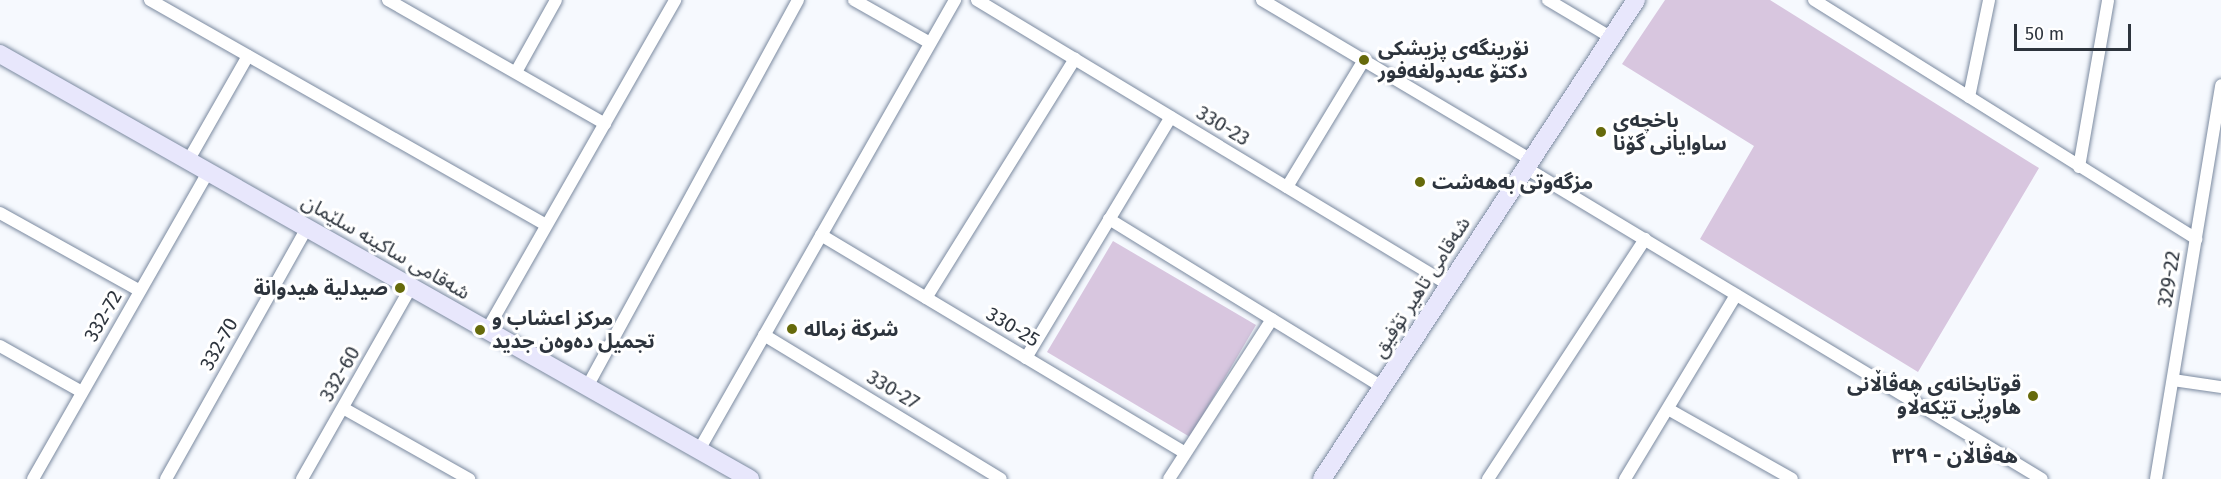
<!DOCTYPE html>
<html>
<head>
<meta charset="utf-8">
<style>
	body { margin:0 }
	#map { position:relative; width:2221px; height:479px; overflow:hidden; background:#f6f9fe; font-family:"Fira Sans","Noto Sans Arabic",sans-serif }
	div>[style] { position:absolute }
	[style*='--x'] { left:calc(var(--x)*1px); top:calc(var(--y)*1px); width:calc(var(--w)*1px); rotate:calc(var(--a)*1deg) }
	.green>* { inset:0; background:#d8c6df }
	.roads { filter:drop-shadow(0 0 2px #7b8aa0) drop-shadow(0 0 2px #7b8aa0) }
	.street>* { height:12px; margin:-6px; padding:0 6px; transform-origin:6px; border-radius:6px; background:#fff }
	.secondary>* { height:18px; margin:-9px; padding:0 9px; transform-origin:9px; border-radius:9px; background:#e8e7fc }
	.dots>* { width:16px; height:16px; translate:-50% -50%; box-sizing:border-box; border:3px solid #fff; border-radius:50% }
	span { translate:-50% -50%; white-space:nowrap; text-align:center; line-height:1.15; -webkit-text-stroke:6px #fff; paint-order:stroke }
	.poi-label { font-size:20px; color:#2d343d; font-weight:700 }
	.left { translate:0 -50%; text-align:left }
	.right { translate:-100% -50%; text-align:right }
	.street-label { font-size:20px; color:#2d343d }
	.neighbourhood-label { font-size:21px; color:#2d343d; font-weight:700 }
	.scale { position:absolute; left:2014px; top:24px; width:117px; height:27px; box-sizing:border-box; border:3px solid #2d343d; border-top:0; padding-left:8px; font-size:18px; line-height:21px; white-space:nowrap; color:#2d343d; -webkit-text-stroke:4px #fff; paint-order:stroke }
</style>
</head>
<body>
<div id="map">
	<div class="green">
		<i style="clip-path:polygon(1665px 0,1770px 0,2039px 168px,1918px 372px,1700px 239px,1754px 146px,1622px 64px)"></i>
		<i style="clip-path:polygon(1113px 241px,1256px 325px,1190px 437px,1047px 352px)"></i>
	</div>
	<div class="roads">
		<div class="street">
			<i style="--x:150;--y:0;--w:455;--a:29.6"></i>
			<i style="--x:388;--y:0;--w:250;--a:29.7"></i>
			<i style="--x:854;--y:0;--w:87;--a:29.5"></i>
			<i style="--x:977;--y:0;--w:551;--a:31.12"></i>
			<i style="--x:1262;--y:0;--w:313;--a:30.7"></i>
			<i style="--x:1548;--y:0;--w:74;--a:30.7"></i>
			<i style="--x:1814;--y:0;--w:451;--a:32"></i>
			<i style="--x:516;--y:72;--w:82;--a:-60.9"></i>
			<i style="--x:1969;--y:97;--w:99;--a:-78.3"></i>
			<i style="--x:188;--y:161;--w:121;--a:-60.3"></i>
			<i style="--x:2079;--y:167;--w:169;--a:-80.1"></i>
			<i style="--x:1526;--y:168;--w:602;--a:31.08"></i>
			<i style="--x:1287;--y:187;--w:149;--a:-58.8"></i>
			<i style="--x:0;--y:213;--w:160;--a:29.1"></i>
			<i style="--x:1109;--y:219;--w:321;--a:31.6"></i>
			<i style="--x:821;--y:235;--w:424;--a:30.9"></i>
			<i style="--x:926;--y:298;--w:282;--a:-58.1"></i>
			<i style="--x:487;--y:330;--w:380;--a:-60.3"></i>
			<i style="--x:764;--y:335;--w:277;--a:31.3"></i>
			<i style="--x:0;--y:346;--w:94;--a:29.3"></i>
			<i style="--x:1026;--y:358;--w:281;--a:-59"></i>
			<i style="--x:2173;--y:380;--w:49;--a:8.3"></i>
			<i style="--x:587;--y:387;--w:441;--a:-61.4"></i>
			<i style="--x:343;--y:408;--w:145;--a:29.4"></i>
			<i style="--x:1668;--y:409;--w:142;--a:29.4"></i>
			<i style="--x:699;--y:450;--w:518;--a:-60.36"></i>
			<i style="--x:33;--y:479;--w:353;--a:-60.3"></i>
			<i style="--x:166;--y:479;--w:288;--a:-60.7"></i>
			<i style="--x:302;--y:479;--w:221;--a:-60.4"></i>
			<i style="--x:1169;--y:479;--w:190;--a:-57.2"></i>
			<i style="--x:1488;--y:479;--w:287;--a:-56.8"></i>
			<i style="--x:1625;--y:479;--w:215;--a:-58.9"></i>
			<i style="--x:2156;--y:479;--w:399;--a:-80.6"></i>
		</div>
		<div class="secondary">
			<i style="--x:0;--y:54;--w:862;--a:29.54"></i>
			<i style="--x:1322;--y:479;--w:573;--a:-56.75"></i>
		</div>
	</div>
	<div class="dots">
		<i style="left:1364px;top:60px;background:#666a0b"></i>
		<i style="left:1601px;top:132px;background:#666a0b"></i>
		<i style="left:1420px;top:182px;background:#666a0b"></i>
		<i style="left:400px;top:288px;background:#666a0b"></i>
		<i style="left:792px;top:329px;background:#666a0b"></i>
		<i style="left:480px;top:330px;background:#666a0b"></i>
		<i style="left:2033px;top:396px;background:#666a0b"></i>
	</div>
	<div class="poi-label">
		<span class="left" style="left:1378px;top:60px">نۆرینگەی پزیشکی<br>دکتۆ عەبدولغەفور</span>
		<span class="left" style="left:1613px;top:132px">باخچەی<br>ساوایانی گۆنا</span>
		<span class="left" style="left:1432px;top:182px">مزگەوتی بەهەشت</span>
		<span class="right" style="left:388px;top:288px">صيدلية هيدوانة</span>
		<span class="left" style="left:492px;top:330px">مرکز اعشاب و<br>تجمیل دەوەن جدید</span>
		<span class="left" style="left:804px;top:329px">شركة زماله</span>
		<span class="right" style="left:2021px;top:396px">قوتابخانەی هەڤاڵانی<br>هاوڕێی تێکەڵاو</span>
	</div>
	<div class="street-label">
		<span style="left:1223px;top:126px;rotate:31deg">330-23</span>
		<span style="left:386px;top:247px;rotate:30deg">شەقامی ساکینە سلێمان</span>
		<span style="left:2169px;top:279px;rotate:-81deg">329-22</span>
		<span style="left:1421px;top:287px;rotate:-57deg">شەقامی تاهیر تۆفیق</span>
		<span style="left:103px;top:316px;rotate:-60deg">332-72</span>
		<span style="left:1013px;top:327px;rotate:31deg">330-25</span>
		<span style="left:219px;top:344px;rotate:-61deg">332-70</span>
		<span style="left:340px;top:374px;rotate:-60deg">332-60</span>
		<span style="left:893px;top:390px;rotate:31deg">330-27</span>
	</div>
	<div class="neighbourhood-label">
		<span style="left:1955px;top:456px">هەڤاڵان - ٣٢٩</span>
	</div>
	<div class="scale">50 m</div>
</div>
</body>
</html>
